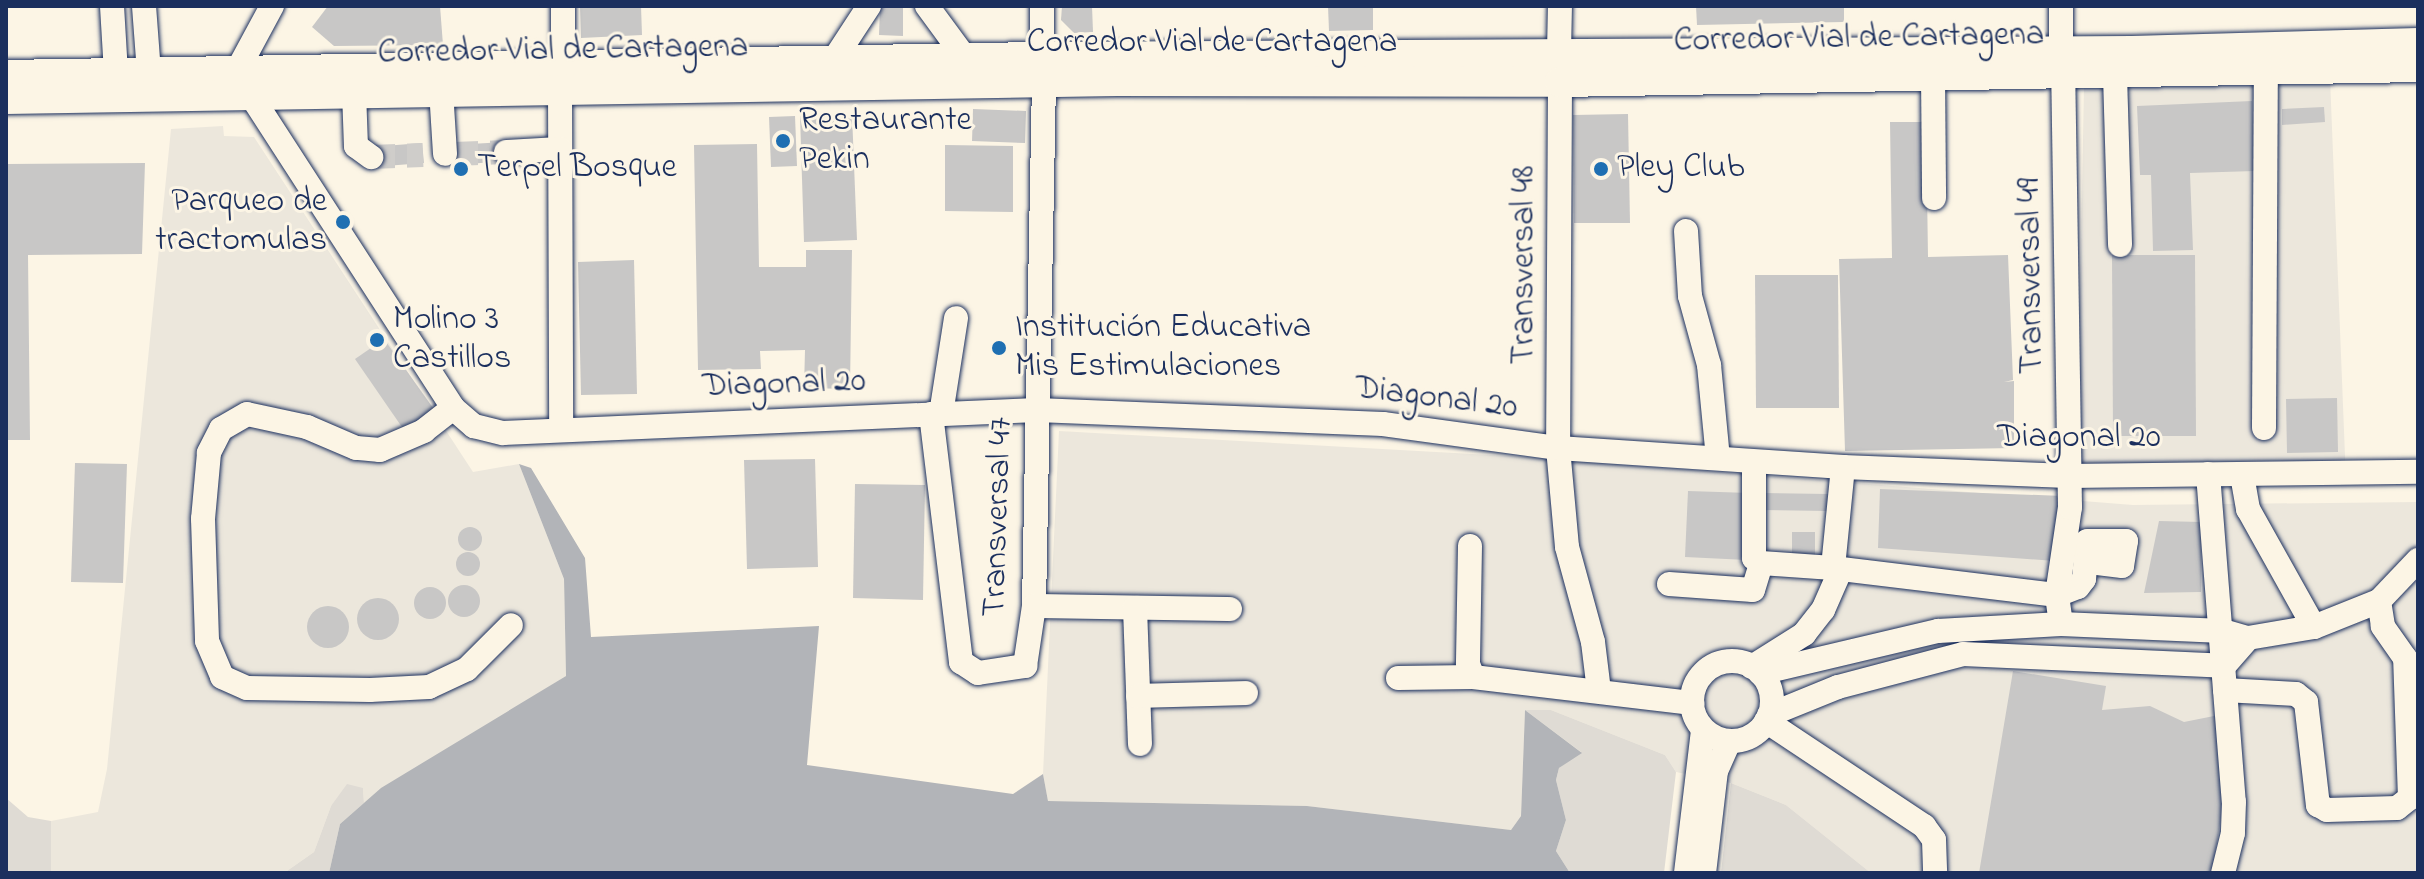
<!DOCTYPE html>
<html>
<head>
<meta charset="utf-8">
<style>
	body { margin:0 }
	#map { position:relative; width:2424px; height:879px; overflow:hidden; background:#fcf5e5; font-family:"Indie Flower",sans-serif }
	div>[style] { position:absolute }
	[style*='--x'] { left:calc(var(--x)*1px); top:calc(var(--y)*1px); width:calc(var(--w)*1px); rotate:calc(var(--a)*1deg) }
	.built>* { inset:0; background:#ece7dc }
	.green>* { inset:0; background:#dfdbd4 }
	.water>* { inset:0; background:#b2b4b8 }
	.building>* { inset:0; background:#c8c7c6 }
	.round { border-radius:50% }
	.minor-tunnel>* { height:24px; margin-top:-12px; transform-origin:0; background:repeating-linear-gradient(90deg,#cfcdca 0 24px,transparent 0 36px) }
	.roads { filter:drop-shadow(0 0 2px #1b2f5e) drop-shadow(0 0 2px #1b2f5e) }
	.minor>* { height:24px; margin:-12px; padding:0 12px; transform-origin:12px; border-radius:12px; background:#fcf5e5 }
	.minor>.ring { margin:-12px; padding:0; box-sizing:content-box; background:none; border:24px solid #fcf5e5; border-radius:50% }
	.major>* { height:30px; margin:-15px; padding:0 15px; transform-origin:15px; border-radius:15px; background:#fcf5e5 }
	.dots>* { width:22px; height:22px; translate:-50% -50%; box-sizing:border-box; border:4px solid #fcf5e5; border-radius:50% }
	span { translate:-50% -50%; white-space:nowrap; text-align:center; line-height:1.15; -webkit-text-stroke:6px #fcf5e5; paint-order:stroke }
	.street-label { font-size:34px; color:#1b2f5e }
	.poi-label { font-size:34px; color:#1b2f5e }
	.left { translate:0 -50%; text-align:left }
	.right { translate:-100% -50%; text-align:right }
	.frame { position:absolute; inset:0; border:8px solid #1b2f5e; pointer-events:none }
</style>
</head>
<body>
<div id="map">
	<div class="built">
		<i style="clip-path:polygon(2330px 78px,2346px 481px,2077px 472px,2084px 86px)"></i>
		<i style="clip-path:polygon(223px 126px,224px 136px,254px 137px,473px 472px,519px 464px,564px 579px,566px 676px,364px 803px,363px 788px,331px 806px,314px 852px,284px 873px,51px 873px,51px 821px,98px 812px,107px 769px,171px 129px)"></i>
		<i style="clip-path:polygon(1059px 431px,1528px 457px,2133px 505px,2418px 502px,2418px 873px,1871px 873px,1786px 805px,1731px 783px,1676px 772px,1665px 755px,1551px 710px,1525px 710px,1521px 816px,1511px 830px,1307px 806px,1048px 801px,1043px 774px)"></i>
	</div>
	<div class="green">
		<i style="clip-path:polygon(1525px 710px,1551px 710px,1665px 755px,1676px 772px,1664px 873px,1570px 873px,1556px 851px,1566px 820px,1556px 780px,1559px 768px,1581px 752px)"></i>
		<i style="clip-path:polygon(1731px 783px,1786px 805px,1871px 873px,1721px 873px)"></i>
		<i style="clip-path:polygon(347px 784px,363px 788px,364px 803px,340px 824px,329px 873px,284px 873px,314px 852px,331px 806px)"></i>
		<i style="clip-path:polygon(6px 798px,28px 817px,51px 821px,51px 873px,6px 873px)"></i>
	</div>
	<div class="water">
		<i style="clip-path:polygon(519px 464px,531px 468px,585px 558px,591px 637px,819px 626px,807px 765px,1013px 794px,1043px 774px,1048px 801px,1307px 806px,1511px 830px,1521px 816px,1525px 710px,1582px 753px,1559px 768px,1556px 780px,1566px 820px,1556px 851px,1570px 873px,329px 873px,340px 824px,381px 788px,566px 676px,564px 579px)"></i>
	</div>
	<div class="building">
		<i style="clip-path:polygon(328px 6px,440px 6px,443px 45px,334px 46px,312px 27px)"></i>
		<i style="clip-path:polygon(580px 6px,641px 6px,642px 35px,581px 38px)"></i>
		<i style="clip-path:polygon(880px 6px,903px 6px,903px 36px,879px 35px)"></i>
		<i style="clip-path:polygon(1062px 6px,1092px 6px,1093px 32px,1074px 33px,1061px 20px)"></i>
		<i style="clip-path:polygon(1328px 6px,1373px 6px,1373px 30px,1329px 31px)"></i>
		<i style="clip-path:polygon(1696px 6px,1844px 6px,1844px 22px,1697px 25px)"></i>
		<i style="clip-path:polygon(2252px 101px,2255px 171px,2190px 173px,2193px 250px,2153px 251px,2151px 175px,2140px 175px,2137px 106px)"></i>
		<i style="clip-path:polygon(2324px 107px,2325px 122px,2282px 125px,2282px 109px)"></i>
		<i style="clip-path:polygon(973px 109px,1026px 111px,1025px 143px,972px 141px)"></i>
		<i style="clip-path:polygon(852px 114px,857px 240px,804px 242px,800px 116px)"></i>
		<i style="clip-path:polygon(1628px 114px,1630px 223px,1574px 223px,1573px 115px)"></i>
		<i style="clip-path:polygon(795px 116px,797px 166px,771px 167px,769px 117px)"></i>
		<i style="clip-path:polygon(1890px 122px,1926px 122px,1928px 257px,2008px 255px,2013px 380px,2004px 382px,2014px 381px,2014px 448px,1845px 451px,1839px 259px,1892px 258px)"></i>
		<i style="clip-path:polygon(505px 142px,506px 161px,455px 165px,453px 145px)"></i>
		<i style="clip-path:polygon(422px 143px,424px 163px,372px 167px,371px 147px)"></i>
		<i style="clip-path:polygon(757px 144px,759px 267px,806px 267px,806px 250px,852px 250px,850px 389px,804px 388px,805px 350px,760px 351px,761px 369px,698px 370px,694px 145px)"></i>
		<i style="clip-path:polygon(945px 145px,1013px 146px,1013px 212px,945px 211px)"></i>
		<i style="clip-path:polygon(145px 163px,142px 254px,28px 255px,30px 440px,6px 440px,6px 164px)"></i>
		<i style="clip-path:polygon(2112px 255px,2195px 255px,2196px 436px,2113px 436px)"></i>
		<i style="clip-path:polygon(634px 260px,637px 394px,581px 395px,578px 262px)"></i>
		<i style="clip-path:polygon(1755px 275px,1838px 275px,1839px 408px,1756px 408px)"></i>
		<i style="clip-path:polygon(384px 339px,436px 412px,406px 433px,355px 359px)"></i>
		<i style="clip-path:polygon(2337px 398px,2338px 452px,2287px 453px,2286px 399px)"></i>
		<i style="clip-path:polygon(815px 459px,818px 567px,747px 569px,744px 460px)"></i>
		<i style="clip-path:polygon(75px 463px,127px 464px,123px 583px,71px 582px)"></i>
		<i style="clip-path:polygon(855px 484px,925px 485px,923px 600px,853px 598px)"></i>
		<i style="clip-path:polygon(1880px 489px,2063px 496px,2055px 561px,1878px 548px)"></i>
		<i style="clip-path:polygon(1688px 491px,1750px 493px,1747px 560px,1685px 557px)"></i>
		<i style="clip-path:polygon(1761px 493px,1828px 494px,1827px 511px,1761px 510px)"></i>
		<i style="clip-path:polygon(2159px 521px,2201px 522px,2201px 592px,2144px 593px)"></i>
		<i class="round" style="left:458px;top:527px;width:24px;height:24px"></i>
		<i style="clip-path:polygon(1792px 532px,1815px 532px,1815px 555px,1792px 555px)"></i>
		<i class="round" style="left:456px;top:552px;width:24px;height:24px"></i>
		<i class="round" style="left:448px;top:585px;width:32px;height:32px"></i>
		<i class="round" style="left:414px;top:587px;width:32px;height:32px"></i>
		<i class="round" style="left:357px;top:598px;width:42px;height:42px"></i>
		<i class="round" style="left:307px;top:606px;width:42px;height:42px"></i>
		<i style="clip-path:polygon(2013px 671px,2106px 686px,2102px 710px,2150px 706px,2184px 722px,2219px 715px,2223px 805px,2212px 873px,1979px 873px)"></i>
	</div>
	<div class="minor-tunnel">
		<i style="--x:454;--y:154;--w:52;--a:-2.2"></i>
		<i style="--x:371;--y:157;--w:52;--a:-2.2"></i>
	</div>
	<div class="roads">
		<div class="minor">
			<i style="--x:112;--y:6;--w:68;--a:86.6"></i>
			<i style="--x:144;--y:6;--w:66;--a:85.7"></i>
			<i style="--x:927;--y:6;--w:66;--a:53.7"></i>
			<i style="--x:2061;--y:6;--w:45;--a:90"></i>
			<i style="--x:1559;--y:52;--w:46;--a:-88.8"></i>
			<i style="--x:1042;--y:57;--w:51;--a:-90"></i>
			<i style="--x:563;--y:64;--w:58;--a:-90"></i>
			<i style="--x:237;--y:71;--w:74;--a:-61.7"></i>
			<i style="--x:834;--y:73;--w:12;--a:-95"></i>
			<i style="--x:833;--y:61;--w:66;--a:-56.8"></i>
			<i style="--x:440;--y:74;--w:80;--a:86.4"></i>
			<i style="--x:1933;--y:74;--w:124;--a:89.5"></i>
			<i style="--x:2115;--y:75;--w:170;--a:88.3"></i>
			<i style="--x:1560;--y:82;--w:366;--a:90.3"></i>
			<i style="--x:1558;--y:448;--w:99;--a:84.8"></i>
			<i style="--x:1567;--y:547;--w:98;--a:74.7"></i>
			<i style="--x:1593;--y:642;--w:49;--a:83"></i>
			<i style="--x:560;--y:88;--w:339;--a:89.8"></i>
			<i style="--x:354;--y:92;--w:54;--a:87.9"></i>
			<i style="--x:356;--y:146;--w:19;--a:36"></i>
			<i style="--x:250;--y:94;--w:374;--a:57.1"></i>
			<i style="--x:453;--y:408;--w:28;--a:41"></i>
			<i style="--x:474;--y:426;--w:30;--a:14"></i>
			<i style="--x:503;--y:433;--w:534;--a:-2.47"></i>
			<i style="--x:1037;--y:410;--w:346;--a:2.3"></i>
			<i style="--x:1383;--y:424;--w:177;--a:7.8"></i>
			<i style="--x:1558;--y:448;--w:286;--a:3.8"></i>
			<i style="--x:1843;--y:467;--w:225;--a:2.3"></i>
			<i style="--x:2068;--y:476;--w:350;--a:-0.7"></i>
			<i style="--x:506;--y:152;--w:54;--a:-3.2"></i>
			<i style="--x:1686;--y:231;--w:65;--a:86.5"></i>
			<i style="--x:1690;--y:296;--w:72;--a:74.6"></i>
			<i style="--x:1709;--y:365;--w:93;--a:84.5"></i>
			<i style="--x:453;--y:408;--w:37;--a:142"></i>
			<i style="--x:424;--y:431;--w:48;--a:156.6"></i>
			<i style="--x:380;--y:450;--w:24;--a:-175"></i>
			<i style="--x:356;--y:448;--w:53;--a:-156.8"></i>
			<i style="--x:307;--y:427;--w:61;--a:-167.8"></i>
			<i style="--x:247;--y:414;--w:30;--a:150"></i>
			<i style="--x:221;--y:429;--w:27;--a:117"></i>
			<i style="--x:209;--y:453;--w:66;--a:95.2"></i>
			<i style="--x:203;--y:519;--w:122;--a:88.1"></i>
			<i style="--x:207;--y:641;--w:39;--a:67"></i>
			<i style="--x:222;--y:677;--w:27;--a:24"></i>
			<i style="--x:247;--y:688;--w:123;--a:0.9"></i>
			<i style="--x:370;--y:690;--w:59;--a:-2.9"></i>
			<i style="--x:429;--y:687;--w:42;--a:-25.3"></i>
			<i style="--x:467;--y:669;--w:62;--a:-45"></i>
			<i style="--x:931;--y:414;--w:250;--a:83.1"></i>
			<i style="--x:961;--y:662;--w:20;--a:33"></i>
			<i style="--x:978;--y:673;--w:48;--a:-8.5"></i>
			<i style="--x:1025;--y:666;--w:61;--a:-81.5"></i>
			<i style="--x:1034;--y:606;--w:524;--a:-88.91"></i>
			<i style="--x:941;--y:414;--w:97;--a:-81.1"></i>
			<i style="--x:2264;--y:428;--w:376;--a:-89.7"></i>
			<i style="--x:1754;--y:462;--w:96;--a:90"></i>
			<i style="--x:1754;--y:558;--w:9;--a:36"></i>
			<i style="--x:1761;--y:563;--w:72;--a:4"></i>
			<i style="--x:1843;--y:467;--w:101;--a:95.7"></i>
			<i style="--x:1833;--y:568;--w:226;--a:6.9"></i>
			<i style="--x:2057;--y:595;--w:22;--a:-21"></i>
			<i style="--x:2078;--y:587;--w:10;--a:-53"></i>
			<i style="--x:2084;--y:579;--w:38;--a:-85"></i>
			<i style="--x:2087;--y:541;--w:39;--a:0"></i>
			<i style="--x:2126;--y:541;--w:25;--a:99"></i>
			<i style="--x:2122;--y:566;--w:35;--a:-173"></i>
			<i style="--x:2208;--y:474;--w:329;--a:85.5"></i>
			<i style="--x:2234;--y:802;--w:31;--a:92"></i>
			<i style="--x:2233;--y:833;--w:41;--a:104"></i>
			<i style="--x:2242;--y:475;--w:35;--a:80"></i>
			<i style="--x:2248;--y:509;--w:135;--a:60.8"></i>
			<i style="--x:1470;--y:546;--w:118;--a:91"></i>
			<i style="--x:1468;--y:664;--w:14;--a:69"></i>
			<i style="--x:1473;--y:677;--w:221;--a:6.8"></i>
			<i style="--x:1669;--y:584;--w:84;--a:4.1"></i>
			<i style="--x:1753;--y:590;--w:28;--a:-73"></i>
			<i style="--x:1034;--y:606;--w:196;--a:0.9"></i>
			<i style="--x:1135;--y:608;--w:136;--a:87.9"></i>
			<i style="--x:2061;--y:624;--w:29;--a:-98"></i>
			<i style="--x:2057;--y:595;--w:89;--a:-81.6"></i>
			<i style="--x:2070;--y:507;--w:433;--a:-90.9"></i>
			<i class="ring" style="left:1692px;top:661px;width:56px;height:56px"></i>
			<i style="--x:1752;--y:667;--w:62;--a:-32.4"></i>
			<i style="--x:1804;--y:634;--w:31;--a:-52"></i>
			<i style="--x:1823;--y:610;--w:45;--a:-66.3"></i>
			<i style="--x:1760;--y:673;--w:183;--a:-13.3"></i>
			<i style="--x:1938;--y:631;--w:123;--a:-3.3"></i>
			<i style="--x:2061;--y:624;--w:162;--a:2.5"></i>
			<i style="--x:2223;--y:631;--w:26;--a:16"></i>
			<i style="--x:2248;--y:638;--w:67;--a:-9.5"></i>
			<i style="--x:2314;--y:627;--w:70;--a:-21.8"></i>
			<i style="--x:2379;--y:601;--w:57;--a:-46.4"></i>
			<i style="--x:1398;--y:678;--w:75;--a:-0.8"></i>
			<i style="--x:2225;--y:690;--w:71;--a:3.2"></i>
			<i style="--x:2296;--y:694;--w:13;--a:39"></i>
			<i style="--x:2306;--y:702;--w:104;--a:83.4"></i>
			<i style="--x:2318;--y:805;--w:10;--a:29"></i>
			<i style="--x:2327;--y:810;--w:70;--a:-1.6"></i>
			<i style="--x:2397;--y:808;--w:16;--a:-38"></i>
			<i style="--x:2410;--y:798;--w:140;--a:-92"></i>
			<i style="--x:2405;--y:658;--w:39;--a:-125"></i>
			<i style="--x:2383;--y:626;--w:25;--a:-99"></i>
			<i style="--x:1138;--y:696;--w:108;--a:-1.6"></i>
			<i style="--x:1769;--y:715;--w:74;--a:-22.1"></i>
			<i style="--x:1838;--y:687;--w:129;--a:-14.8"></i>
			<i style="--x:1963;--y:654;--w:261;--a:2.6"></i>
			<i style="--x:2224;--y:666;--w:37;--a:-49"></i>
			<i style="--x:1766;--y:721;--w:190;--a:33.6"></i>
			<i style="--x:1924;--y:826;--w:17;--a:54"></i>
			<i style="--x:1934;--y:840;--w:33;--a:88"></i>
			<i style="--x:1686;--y:873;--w:144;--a:-83.2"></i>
			<i style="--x:1704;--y:873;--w:103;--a:-83.3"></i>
			<i style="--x:1716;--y:771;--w:32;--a:-66"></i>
		</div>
		<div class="major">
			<i style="--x:6;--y:75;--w:1036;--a:-1"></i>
			<i style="--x:1042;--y:57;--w:1090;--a:-0.32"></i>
			<i style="--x:2132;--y:51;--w:286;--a:-1.6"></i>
			<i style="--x:6;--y:99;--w:1111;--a:-0.93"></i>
			<i style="--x:1117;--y:81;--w:443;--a:0.1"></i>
			<i style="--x:1560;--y:82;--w:858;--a:-1"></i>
		</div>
	</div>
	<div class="dots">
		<i style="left:783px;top:141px;background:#1f6fb2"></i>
		<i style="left:461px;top:169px;background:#1f6fb2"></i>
		<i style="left:1601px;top:169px;background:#1f6fb2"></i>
		<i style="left:343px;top:222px;background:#1f6fb2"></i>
		<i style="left:377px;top:340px;background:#1f6fb2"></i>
		<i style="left:999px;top:348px;background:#1f6fb2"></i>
	</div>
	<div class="street-label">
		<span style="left:1859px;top:39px;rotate:-1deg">Corredor Vial de Cartagena</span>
		<span style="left:1212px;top:44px">Corredor Vial de Cartagena</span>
		<span style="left:563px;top:51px;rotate:-1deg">Corredor Vial de Cartagena</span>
		<span style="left:1525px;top:265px;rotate:-90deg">Transversal 48</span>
		<span style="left:2032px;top:276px;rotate:-91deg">Transversal 49</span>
		<span style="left:784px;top:385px;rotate:-2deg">Diagonal 20</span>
		<span style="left:1436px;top:399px;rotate:7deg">Diagonal 20</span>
		<span style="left:2079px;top:439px">Diagonal 20</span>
		<span style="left:999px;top:517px;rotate:-88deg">Transversal 47</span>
	</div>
	<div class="poi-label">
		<span class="left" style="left:799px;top:141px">Restaurante<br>Pekin</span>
		<span class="left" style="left:477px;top:169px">Terpel Bosque</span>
		<span class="left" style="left:1617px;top:169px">Pley Club</span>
		<span class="right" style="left:327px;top:222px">Parqueo de<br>tractomulas</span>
		<span class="left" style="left:393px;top:340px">Molino 3<br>Castillos</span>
		<span class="left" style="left:1015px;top:348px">Institución Educativa<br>Mis Estimulaciones</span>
	</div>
	<div class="frame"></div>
</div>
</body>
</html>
